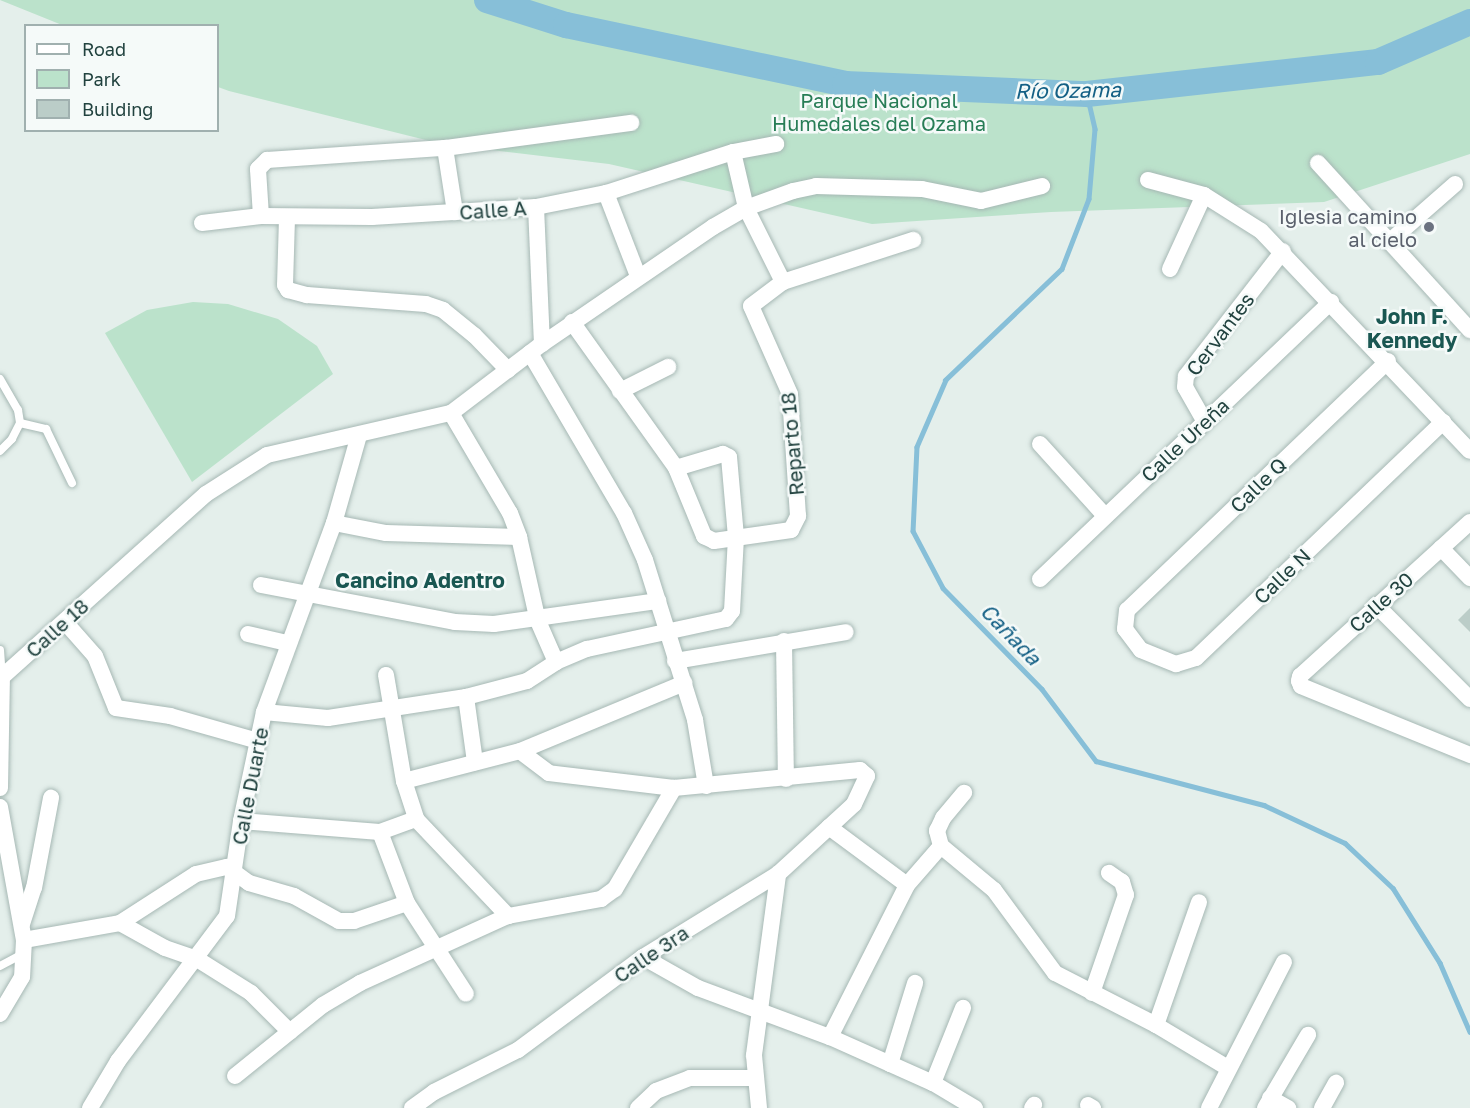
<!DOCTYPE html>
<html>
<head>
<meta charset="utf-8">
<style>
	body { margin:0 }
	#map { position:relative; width:1470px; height:1108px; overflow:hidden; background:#e4efeb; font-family:"Golos Text",sans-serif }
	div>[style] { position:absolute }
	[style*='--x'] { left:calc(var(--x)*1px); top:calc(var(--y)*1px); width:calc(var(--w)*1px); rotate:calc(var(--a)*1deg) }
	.green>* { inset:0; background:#bbe2cb }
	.stream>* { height:4.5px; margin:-2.25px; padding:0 2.25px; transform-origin:2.25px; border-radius:2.25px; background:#87bfd8 }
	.river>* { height:26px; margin:-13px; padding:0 13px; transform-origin:13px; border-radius:13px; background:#87bfd8 }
	.building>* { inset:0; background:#bbcdc8 }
	.roads { filter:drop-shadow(0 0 2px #a6b8b4) drop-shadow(0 0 2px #a6b8b4) }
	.service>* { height:8px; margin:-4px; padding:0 4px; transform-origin:4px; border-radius:4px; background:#fff }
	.minor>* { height:16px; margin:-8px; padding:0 8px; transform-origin:8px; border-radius:8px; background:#fff }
	.dots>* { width:16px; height:16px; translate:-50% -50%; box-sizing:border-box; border:3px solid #f5faf9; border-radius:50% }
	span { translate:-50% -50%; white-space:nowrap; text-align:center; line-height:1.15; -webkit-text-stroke:5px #f5faf9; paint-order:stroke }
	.park-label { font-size:20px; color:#277d56 }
	.street-label { font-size:20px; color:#21423f }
	.worship-label { font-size:20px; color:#5b616d }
	.right { translate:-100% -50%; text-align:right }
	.water-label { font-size:21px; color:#146085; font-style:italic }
	.neighbourhood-label { font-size:21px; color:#1a5752; font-weight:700 }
	.legend { position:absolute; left:24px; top:24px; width:195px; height:108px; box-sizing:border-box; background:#f5faf9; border:2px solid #a0b0af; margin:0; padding:8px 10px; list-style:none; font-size:18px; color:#21423f }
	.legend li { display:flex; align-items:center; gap:12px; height:30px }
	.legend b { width:30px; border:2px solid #a0b0af }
</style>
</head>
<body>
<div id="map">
	<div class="green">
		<i style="clip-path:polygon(0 0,1470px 0,1470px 154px,1324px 202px,1051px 212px,872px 224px,609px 164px,442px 144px,229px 91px,218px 87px,218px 26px,62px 25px)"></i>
		<i style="clip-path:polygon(193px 302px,228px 304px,278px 319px,317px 346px,333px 374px,192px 482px,105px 333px,147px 310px)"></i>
	</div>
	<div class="stream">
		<i style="--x:1087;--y:94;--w:36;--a:77"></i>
		<i style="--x:1095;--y:129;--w:70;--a:94.9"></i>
		<i style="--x:1089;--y:199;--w:75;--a:111.1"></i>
		<i style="--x:1062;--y:269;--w:161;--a:136.3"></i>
		<i style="--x:946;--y:380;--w:73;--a:113.4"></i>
		<i style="--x:917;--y:447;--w:84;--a:92.7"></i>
		<i style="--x:913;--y:531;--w:64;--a:62.2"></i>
		<i style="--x:943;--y:588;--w:141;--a:45.6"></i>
		<i style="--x:1042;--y:689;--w:90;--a:53.1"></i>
		<i style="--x:1096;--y:761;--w:174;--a:14.7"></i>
		<i style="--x:1264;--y:805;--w:89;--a:25.1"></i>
		<i style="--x:1345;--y:843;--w:66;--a:43.2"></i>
		<i style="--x:1393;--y:888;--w:89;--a:57.9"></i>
		<i style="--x:1440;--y:963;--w:75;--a:66.5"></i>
	</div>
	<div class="river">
		<i style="--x:487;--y:0;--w:83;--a:17.6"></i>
		<i style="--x:566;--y:25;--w:285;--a:11.9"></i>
		<i style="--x:845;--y:84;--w:242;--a:2.4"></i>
		<i style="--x:1087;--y:94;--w:293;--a:-6.3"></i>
		<i style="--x:1378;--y:62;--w:100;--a:-23.5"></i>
	</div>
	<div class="building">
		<i style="clip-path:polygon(1470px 608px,1470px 632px,1458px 620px)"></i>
	</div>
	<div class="roads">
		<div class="service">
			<i style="--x:0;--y:379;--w:36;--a:60"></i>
			<i style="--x:18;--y:410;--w:13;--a:81"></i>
			<i style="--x:20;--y:423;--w:18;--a:117"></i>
			<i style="--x:12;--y:439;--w:17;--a:135"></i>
			<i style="--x:20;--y:423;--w:27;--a:13"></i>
			<i style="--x:46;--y:429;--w:60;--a:64.3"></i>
			<i style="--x:0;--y:650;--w:26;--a:86"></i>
			<i style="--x:0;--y:966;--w:26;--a:-28"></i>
		</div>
		<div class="minor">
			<i style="--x:445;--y:148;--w:65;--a:81.1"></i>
			<i style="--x:733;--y:152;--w:57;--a:76.9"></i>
			<i style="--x:746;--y:208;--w:83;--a:63.4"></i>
			<i style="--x:1318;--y:163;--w:226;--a:47.7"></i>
			<i style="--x:1148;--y:180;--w:58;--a:15"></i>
			<i style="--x:1204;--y:195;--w:67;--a:32.3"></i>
			<i style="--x:1261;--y:231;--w:303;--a:46.5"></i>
			<i style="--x:606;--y:193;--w:89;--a:68.9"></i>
			<i style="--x:536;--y:207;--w:137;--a:87.5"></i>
			<i style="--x:261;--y:216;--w:47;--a:-93.7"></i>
			<i style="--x:258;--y:169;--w:13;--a:-45"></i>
			<i style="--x:267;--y:160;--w:178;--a:-3.9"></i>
			<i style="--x:445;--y:148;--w:188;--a:-7.7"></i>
			<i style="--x:287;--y:218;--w:67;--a:91.7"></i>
			<i style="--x:285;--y:285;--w:6;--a:59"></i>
			<i style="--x:288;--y:290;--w:20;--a:15"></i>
			<i style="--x:307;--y:295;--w:119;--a:4.3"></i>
			<i style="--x:426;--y:304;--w:18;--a:19"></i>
			<i style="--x:443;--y:310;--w:40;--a:39"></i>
			<i style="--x:474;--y:335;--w:49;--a:45.8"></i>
			<i style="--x:202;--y:223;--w:59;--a:-6.8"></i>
			<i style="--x:261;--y:216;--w:111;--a:0.5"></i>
			<i style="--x:372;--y:217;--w:164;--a:-3.5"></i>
			<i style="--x:536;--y:207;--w:71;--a:-11.3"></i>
			<i style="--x:606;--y:193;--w:133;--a:-17.9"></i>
			<i style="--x:733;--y:152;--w:44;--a:-10.5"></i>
			<i style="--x:1389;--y:242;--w:88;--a:-41.3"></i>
			<i style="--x:1170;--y:269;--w:81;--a:-65.3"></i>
			<i style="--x:572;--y:322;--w:179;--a:54.5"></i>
			<i style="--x:676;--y:468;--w:74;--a:67.6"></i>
			<i style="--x:704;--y:536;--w:11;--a:27"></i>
			<i style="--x:714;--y:541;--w:78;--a:-8.1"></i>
			<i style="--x:791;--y:530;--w:16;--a:-63"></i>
			<i style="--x:798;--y:516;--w:122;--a:-93.8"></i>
			<i style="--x:790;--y:394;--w:96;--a:-113.9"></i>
			<i style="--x:751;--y:306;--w:40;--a:-37"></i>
			<i style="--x:783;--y:282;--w:137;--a:-17.9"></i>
			<i style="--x:530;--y:353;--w:186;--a:59.6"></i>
			<i style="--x:624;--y:513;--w:51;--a:65.9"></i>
			<i style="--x:645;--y:560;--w:168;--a:72.6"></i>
			<i style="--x:695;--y:720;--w:67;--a:80.5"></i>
			<i style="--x:1388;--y:361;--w:361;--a:136.3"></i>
			<i style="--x:1127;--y:610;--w:19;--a:96"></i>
			<i style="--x:1125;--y:629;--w:26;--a:53"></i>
			<i style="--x:1141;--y:650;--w:38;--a:22"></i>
			<i style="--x:1176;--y:664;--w:21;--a:-17"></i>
			<i style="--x:1196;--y:658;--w:342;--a:-43.7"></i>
			<i style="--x:620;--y:391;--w:54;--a:-26.6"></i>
			<i style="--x:451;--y:413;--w:116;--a:59.5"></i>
			<i style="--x:510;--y:513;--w:26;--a:69"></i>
			<i style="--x:519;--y:537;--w:86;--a:77.3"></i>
			<i style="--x:538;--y:621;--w:45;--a:66.3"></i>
			<i style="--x:1205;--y:422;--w:40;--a:-119.7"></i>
			<i style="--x:1185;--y:387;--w:11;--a:-85"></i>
			<i style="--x:1186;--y:376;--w:158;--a:-52.2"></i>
			<i style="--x:1040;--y:444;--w:97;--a:47.9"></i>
			<i style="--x:1470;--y:522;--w:229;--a:137.8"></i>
			<i style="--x:1300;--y:676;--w:5;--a:101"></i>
			<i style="--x:1299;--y:681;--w:5;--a:68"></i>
			<i style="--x:1301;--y:686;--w:183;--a:22.2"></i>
			<i style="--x:334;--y:523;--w:53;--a:10.9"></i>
			<i style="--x:386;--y:533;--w:133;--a:1.7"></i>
			<i style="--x:1441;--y:548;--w:42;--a:46"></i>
			<i style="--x:1040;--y:579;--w:402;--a:-43.6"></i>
			<i style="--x:261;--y:585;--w:197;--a:10.8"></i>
			<i style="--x:455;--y:622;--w:39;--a:3"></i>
			<i style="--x:494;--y:624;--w:166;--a:-8"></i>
			<i style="--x:1376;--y:605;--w:133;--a:45"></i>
			<i style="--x:65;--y:622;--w:45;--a:48.6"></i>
			<i style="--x:95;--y:656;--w:56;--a:68"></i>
			<i style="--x:116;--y:708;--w:55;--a:8.4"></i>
			<i style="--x:170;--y:716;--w:91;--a:15.9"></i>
			<i style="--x:248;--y:634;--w:40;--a:13"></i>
			<i style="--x:784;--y:641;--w:138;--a:89.2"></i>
			<i style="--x:675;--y:661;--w:173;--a:-9.6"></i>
			<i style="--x:386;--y:675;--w:108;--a:80.4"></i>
			<i style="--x:404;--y:781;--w:40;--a:72"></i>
			<i style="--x:416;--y:819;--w:134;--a:46.5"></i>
			<i style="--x:466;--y:697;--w:66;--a:82.1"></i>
			<i style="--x:264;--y:712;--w:64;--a:5.4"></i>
			<i style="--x:328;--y:718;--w:140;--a:-8.7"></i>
			<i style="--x:466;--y:697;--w:63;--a:-14.7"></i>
			<i style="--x:527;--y:681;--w:35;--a:-33"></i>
			<i style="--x:556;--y:662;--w:34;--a:-23"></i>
			<i style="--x:587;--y:649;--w:142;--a:-12.2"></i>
			<i style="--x:726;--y:619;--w:10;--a:-53"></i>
			<i style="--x:732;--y:611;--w:74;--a:-86.9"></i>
			<i style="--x:736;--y:537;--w:80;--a:-95"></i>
			<i style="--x:729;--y:457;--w:7;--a:-153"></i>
			<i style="--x:723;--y:454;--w:49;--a:163.4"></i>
			<i style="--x:404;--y:781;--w:120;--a:-14.5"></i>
			<i style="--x:520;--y:751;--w:178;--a:-22.5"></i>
			<i style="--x:0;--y:788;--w:111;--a:-89"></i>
			<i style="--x:2;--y:677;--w:274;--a:-41.9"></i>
			<i style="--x:206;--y:494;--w:72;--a:-32.6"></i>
			<i style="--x:267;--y:455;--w:189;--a:-12.9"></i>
			<i style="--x:451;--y:413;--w:114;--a:-37.2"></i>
			<i style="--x:542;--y:344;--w:207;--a:-34.4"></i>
			<i style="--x:713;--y:227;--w:38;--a:-30"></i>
			<i style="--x:746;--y:208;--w:50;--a:-19.9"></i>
			<i style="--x:793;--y:191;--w:24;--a:-12"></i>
			<i style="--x:816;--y:186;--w:106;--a:1.6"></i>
			<i style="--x:922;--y:189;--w:60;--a:11.5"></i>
			<i style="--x:981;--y:201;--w:63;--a:-13.8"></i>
			<i style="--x:0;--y:807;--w:135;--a:79.8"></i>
			<i style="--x:24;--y:940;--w:37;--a:93"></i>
			<i style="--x:22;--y:977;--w:43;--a:120.7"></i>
			<i style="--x:241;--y:821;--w:139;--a:4.5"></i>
			<i style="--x:380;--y:832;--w:38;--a:-20"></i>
			<i style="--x:829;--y:827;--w:97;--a:36.6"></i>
			<i style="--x:380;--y:832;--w:76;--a:69.2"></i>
			<i style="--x:407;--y:903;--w:108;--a:57"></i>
			<i style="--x:941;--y:846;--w:16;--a:-105"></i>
			<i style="--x:937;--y:831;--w:14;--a:-65"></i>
			<i style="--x:943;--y:818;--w:33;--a:-50"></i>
			<i style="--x:120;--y:923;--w:51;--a:29.1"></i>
			<i style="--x:165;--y:948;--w:34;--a:19"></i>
			<i style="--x:197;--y:959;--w:64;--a:32.2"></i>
			<i style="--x:251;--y:993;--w:55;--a:45"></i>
			<i style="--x:22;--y:924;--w:38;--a:-72"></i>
			<i style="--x:34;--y:888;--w:92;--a:-79.3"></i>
			<i style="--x:24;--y:940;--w:97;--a:-10"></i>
			<i style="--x:120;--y:923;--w:90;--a:-32.8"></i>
			<i style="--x:196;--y:874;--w:32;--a:-13"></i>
			<i style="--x:227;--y:867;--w:27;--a:36"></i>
			<i style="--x:249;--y:883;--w:47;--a:16.1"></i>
			<i style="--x:294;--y:896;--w:51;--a:29.1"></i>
			<i style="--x:339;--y:921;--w:15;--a:0"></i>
			<i style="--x:354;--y:921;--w:56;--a:-18.8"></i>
			<i style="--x:643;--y:957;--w:63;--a:29.4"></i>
			<i style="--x:698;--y:988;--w:141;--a:20.4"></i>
			<i style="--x:830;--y:1037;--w:113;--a:24.1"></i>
			<i style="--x:933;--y:1083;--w:49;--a:30.8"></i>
			<i style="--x:1092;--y:993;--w:104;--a:-70.9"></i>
			<i style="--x:1126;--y:895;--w:14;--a:-107"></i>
			<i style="--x:1122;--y:882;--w:16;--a:-145"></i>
			<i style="--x:1156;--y:1025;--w:130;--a:-70.7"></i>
			<i style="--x:830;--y:1037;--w:170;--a:-63.1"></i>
			<i style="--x:907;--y:885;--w:52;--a:-48.9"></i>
			<i style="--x:941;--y:846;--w:69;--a:39.7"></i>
			<i style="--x:994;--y:890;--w:103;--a:53.7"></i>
			<i style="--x:1055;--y:973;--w:114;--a:27.2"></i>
			<i style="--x:1156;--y:1025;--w:84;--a:30.8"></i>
			<i style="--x:890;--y:1064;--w:85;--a:-72.8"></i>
			<i style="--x:235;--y:1076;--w:113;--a:-38.9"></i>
			<i style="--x:323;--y:1005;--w:43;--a:-30.7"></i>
			<i style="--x:360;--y:983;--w:162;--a:-24.4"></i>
			<i style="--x:508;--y:916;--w:95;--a:-10.4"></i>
			<i style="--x:601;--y:899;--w:17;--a:-36"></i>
			<i style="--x:615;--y:889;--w:117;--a:-59.7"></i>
			<i style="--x:933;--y:1083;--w:81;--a:-68.2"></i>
			<i style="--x:1270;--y:1098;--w:21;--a:29"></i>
			<i style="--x:1088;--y:1105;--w:6;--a:31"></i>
			<i style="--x:90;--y:1108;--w:55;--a:-59.2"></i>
			<i style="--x:118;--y:1061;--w:181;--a:-53.1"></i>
			<i style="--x:227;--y:916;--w:96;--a:-81.6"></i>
			<i style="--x:241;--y:821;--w:111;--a:-78.1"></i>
			<i style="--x:264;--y:712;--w:202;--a:-69.7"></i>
			<i style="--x:334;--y:523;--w:91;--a:-74.1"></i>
			<i style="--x:412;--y:1108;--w:27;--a:-36"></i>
			<i style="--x:434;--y:1092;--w:94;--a:-26.6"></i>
			<i style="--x:518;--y:1050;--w:156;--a:-36.6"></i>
			<i style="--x:643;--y:957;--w:158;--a:-31.6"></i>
			<i style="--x:778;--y:874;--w:103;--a:-42.6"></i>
			<i style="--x:854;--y:804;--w:31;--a:-65"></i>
			<i style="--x:867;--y:776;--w:9;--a:-139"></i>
			<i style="--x:860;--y:770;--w:187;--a:174.5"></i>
			<i style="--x:674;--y:788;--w:126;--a:-173.2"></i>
			<i style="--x:549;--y:773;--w:36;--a:-143"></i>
			<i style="--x:638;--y:1108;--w:25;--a:-43"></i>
			<i style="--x:656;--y:1091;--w:36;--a:-21"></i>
			<i style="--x:690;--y:1078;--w:65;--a:0"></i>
			<i style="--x:759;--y:1108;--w:53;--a:-95.4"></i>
			<i style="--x:754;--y:1055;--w:183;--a:-82.4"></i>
			<i style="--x:1032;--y:1108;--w:4;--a:-56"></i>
			<i style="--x:1209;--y:1108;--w:164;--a:-62.8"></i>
			<i style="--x:1265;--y:1108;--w:85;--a:-59.5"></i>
			<i style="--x:1322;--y:1108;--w:29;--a:-61"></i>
		</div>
	</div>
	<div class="dots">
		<i style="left:1429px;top:227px;background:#6b7280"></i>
	</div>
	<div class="park-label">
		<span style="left:879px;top:112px">Parque Nacional<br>Humedales del Ozama</span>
	</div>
	<div class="street-label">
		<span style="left:493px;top:210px;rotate:-4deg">Calle A</span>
		<span style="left:1220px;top:334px;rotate:-53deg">Cervantes</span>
		<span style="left:1185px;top:440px;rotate:-43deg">Calle Ureña</span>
		<span style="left:792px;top:444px;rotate:-95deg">Reparto 18</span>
		<span style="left:1258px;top:485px;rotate:-44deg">Calle Q</span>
		<span style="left:1282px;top:576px;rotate:-44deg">Calle N</span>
		<span style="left:1381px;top:602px;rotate:-42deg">Calle 30</span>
		<span style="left:57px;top:628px;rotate:-42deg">Calle 18</span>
		<span style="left:250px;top:786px;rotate:-79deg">Calle Duarte</span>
		<span style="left:651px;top:954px;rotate:-34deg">Calle 3ra</span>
	</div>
	<div class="worship-label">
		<span class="right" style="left:1417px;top:228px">Iglesia camino<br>al cielo</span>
	</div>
	<div class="water-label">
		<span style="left:1068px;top:90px;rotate:-1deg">Río Ozama</span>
		<span style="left:1011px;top:634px;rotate:46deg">Cañada</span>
	</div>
	<div class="neighbourhood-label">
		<span style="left:1412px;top:328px">John F.<br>Kennedy</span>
		<span style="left:420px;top:580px">Cancino Adentro</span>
	</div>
	<ul class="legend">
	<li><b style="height:8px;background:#fff"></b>Road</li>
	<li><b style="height:16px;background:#bbe2cb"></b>Park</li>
	<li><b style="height:16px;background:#bbcdc8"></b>Building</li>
	</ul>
</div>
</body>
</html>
